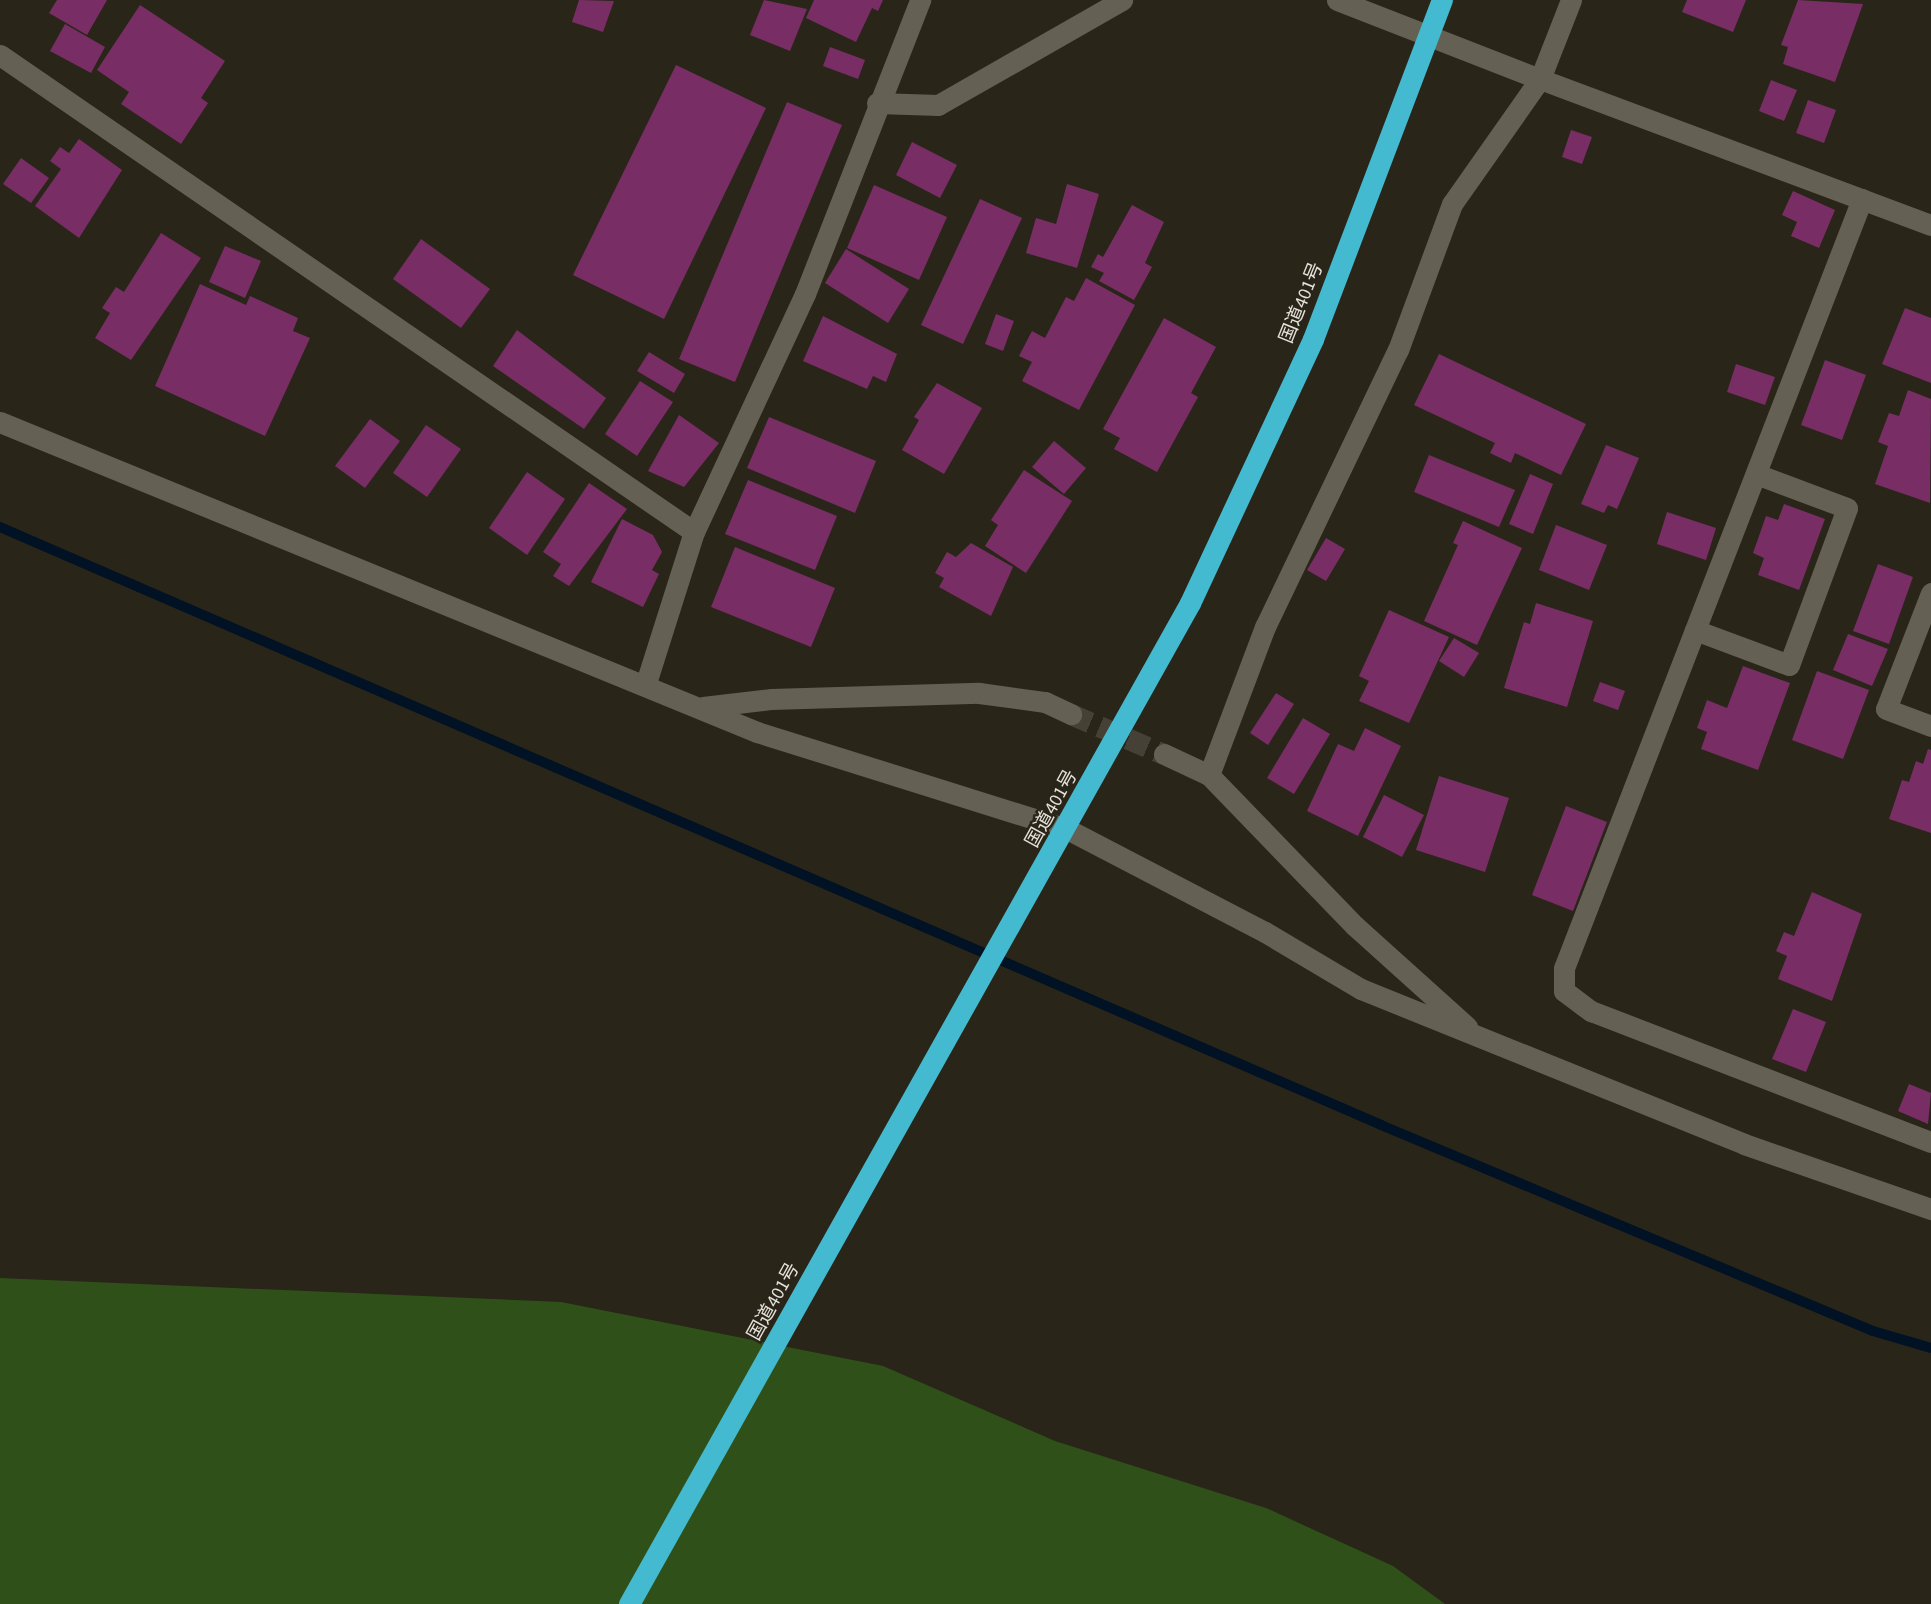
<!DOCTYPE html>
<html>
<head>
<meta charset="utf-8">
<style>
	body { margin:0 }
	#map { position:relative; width:1931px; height:1604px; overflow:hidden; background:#292519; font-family:"Source Sans 3","Noto Sans JP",sans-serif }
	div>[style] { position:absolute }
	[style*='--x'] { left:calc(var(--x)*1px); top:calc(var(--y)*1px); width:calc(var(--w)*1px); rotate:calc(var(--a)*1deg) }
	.green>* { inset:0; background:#2f5119 }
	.stream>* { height:10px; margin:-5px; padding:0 5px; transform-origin:5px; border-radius:5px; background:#001224 }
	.building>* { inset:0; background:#782e64 }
	.street-tunnel>* { height:21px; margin-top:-10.5px; transform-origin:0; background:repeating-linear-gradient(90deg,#454136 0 21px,transparent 0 31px) }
	.street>* { height:21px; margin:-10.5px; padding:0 10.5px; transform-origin:10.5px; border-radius:10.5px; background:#646053 }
	.highway>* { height:21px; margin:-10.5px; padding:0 10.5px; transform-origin:10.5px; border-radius:10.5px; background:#43bad0 }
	span { translate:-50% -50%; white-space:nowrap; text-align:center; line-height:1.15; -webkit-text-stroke:5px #292519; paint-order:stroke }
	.street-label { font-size:19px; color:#e5e2db }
</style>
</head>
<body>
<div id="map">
	<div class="green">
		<i style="clip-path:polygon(0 1278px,561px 1302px,883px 1366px,1055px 1441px,1266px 1508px,1393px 1566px,1445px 1604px,0 1604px)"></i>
	</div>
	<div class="stream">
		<i style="--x:0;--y:527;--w:1505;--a:23.41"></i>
		<i style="--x:1381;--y:1125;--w:533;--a:22.72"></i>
		<i style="--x:1873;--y:1331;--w:60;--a:16.3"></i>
	</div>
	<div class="building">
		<i style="clip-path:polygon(57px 0,107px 0,87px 35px,49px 13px)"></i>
		<i style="clip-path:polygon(579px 0,614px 1px,603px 32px,572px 22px)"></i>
		<i style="clip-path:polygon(764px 0,807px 9px,790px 51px,750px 35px)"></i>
		<i style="clip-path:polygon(814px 0,883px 0,878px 11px,872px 8px,856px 42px,806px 18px)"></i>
		<i style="clip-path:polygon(1687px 0,1746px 0,1733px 32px,1682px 12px)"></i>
		<i style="clip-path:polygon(1798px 0,1863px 4px,1835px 82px,1783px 64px,1788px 47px,1781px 45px)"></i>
		<i style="clip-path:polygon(140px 5px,225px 61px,201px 98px,208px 103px,181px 144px,121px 104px,129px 92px,97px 70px)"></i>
		<i style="clip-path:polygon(65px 24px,105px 47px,91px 73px,50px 51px)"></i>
		<i style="clip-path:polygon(830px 47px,865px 60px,858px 79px,823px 66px)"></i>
		<i style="clip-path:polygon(676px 65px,766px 108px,664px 319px,573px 275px)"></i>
		<i style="clip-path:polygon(1771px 80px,1797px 90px,1784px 121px,1759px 111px)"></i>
		<i style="clip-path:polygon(1808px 100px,1836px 110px,1824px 143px,1796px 133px)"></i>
		<i style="clip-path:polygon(787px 102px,842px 125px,735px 382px,679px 359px)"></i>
		<i style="clip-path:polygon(1571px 130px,1592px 137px,1582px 164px,1562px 157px)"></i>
		<i style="clip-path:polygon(79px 139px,122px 170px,79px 238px,35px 206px,61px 169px,50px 161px,60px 147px,69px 153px)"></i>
		<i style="clip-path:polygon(912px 142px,957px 165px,940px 198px,896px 175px)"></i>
		<i style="clip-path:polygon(21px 158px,49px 178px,31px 203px,3px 184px)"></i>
		<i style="clip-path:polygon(1067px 184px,1099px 194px,1077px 268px,1026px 253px,1036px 218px,1056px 224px)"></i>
		<i style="clip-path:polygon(874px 185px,947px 217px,919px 280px,847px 248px)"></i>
		<i style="clip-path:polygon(1793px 191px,1835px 210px,1819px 248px,1791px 236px,1797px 222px,1782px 215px)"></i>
		<i style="clip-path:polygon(980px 199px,1022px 218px,963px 344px,921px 325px)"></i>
		<i style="clip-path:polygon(1132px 205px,1164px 222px,1145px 263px,1152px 267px,1134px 300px,1099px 281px,1104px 273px,1091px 267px,1098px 254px,1103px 257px)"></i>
		<i style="clip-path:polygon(161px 233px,201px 258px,131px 360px,95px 338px,110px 313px,102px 308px,116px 287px,124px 292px)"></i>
		<i style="clip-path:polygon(421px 239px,490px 289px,461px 328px,393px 279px)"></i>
		<i style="clip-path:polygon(225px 246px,261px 261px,245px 298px,209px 282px)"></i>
		<i style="clip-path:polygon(846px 249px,909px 289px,888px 323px,825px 283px)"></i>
		<i style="clip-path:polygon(1086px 278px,1135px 305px,1079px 410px,1022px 381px,1032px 362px,1019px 356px,1032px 331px,1045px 338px,1066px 297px,1074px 301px)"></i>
		<i style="clip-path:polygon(200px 284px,246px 305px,250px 296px,298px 318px,293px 331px,310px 338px,265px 436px,155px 386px)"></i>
		<i style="clip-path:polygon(1905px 308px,1931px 318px,1931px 383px,1882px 364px)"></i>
		<i style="clip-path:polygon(996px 314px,1014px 321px,1003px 351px,985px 344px)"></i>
		<i style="clip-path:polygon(823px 316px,897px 354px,886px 382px,873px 376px,867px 389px,803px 361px)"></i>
		<i style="clip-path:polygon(1164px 318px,1216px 347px,1191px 393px,1198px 397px,1157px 472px,1114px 449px,1120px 438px,1103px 429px)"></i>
		<i style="clip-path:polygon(517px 330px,606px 398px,584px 429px,493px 366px)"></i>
		<i style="clip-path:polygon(649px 352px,685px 374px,674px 393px,637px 371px)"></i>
		<i style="clip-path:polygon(1439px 354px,1586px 424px,1561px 475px,1515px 453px,1511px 463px,1490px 453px,1495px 443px,1414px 405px)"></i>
		<i style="clip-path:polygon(1825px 360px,1866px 375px,1842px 440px,1801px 425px)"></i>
		<i style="clip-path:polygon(1736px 364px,1775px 377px,1765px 405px,1727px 392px)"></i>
		<i style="clip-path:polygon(640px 381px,673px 402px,637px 456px,605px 434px)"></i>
		<i style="clip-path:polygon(937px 383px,982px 408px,944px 474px,902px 450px,919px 420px,914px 417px)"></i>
		<i style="clip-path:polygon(1908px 390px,1931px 399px,1930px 503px,1875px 484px,1888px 446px,1878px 442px,1889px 413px,1899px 416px)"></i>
		<i style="clip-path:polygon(679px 415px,719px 443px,684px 487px,648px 471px)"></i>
		<i style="clip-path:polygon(769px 417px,876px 461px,855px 513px,747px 468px)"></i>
		<i style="clip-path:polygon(370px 419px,400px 441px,365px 488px,335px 466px)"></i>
		<i style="clip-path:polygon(426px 425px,461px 449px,427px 497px,393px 473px)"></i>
		<i style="clip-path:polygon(1054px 441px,1086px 468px,1064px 494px,1032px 467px)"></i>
		<i style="clip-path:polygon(1606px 445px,1639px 458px,1617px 509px,1608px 505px,1604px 513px,1581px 504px)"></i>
		<i style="clip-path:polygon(1429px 455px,1515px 490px,1499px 527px,1414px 492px)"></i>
		<i style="clip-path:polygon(1024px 470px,1072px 501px,1026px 573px,985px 546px,998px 525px,991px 520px)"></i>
		<i style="clip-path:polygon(527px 472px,565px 499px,527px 555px,489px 528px)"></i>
		<i style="clip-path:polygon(1530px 474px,1553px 484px,1533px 534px,1509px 524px)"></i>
		<i style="clip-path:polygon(748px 480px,837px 516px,815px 570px,725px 534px)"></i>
		<i style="clip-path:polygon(589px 483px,627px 509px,569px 586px,553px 576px,561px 564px,543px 552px)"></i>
		<i style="clip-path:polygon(1784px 504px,1825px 519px,1799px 590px,1758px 575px,1764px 558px,1753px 553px,1766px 516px,1778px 520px)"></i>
		<i style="clip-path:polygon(1667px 512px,1716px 528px,1706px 560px,1657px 544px)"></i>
		<i style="clip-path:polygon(622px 519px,653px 535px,662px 552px,652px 570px,659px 574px,643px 607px,591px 582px)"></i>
		<i style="clip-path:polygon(1463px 521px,1522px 548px,1477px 645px,1424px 621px,1458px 545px,1453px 543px)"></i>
		<i style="clip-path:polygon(1556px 525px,1607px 545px,1589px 590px,1539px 570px)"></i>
		<i style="clip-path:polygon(1326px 538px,1345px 549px,1326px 581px,1307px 570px)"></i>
		<i style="clip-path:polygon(971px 543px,1013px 567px,991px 616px,939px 587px,944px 578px,935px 573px,947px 552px,956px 557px)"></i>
		<i style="clip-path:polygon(735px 547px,835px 588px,811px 647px,711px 607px)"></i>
		<i style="clip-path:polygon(1878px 564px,1913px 577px,1889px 644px,1853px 631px)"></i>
		<i style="clip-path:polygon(1536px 603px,1593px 621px,1567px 707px,1504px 688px,1524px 622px,1530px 624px)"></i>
		<i style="clip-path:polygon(1389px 610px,1449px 637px,1409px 723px,1359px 701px,1369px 681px,1359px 676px)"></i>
		<i style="clip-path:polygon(1848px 634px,1888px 649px,1872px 686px,1833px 670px)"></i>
		<i style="clip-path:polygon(1454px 638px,1479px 653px,1464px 677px,1439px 661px)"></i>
		<i style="clip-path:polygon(1743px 666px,1790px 683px,1758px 770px,1701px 749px,1707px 732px,1697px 728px,1707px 700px,1727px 708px)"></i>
		<i style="clip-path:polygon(1817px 671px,1869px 690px,1843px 759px,1792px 740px)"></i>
		<i style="clip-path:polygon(1600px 682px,1625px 691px,1618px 710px,1593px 701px)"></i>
		<i style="clip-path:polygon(1276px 693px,1294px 704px,1268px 745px,1250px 733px)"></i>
		<i style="clip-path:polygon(1303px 718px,1330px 734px,1294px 794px,1267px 778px)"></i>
		<i style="clip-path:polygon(1365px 728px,1401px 746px,1358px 836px,1307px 811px,1338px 744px,1354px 751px)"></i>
		<i style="clip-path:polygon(1928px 749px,1931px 750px,1931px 833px,1889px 819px,1902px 780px,1909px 782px,1916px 761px,1923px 764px)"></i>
		<i style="clip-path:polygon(1439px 776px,1509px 798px,1485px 872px,1416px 850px)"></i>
		<i style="clip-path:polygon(1384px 795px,1424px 815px,1402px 857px,1363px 837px)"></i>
		<i style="clip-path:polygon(1566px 806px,1607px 822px,1573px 911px,1532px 895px)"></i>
		<i style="clip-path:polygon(1812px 892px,1862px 914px,1832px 1001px,1778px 979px,1787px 956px,1776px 951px,1784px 932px,1794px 936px)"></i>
		<i style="clip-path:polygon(1793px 1009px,1826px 1022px,1806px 1072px,1772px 1059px)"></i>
		<i style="clip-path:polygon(1909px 1084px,1931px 1093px,1928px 1124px,1898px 1111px)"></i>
	</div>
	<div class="street-tunnel">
		<i style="--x:1071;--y:714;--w:101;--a:23.3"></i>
	</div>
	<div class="street">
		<i style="--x:1337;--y:0;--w:218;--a:21.3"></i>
		<i style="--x:1540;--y:79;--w:85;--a:-68.6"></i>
		<i style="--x:0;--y:55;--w:842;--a:34.5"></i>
		<i style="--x:694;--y:532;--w:263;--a:-65"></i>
		<i style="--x:805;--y:294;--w:316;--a:-68.6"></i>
		<i style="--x:877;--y:103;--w:61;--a:1.9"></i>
		<i style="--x:938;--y:105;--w:212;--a:-29.7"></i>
		<i style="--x:1862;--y:199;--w:825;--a:111.18"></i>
		<i style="--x:1564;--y:968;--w:23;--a:90"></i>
		<i style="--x:1564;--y:991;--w:34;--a:37"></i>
		<i style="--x:1591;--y:1011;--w:364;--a:21.1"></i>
		<i style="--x:0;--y:422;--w:818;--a:22.27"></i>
		<i style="--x:757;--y:732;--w:325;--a:17.4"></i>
		<i style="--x:1067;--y:829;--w:223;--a:27.5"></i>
		<i style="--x:1265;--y:932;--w:112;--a:30.7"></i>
		<i style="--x:1361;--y:989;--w:413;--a:22"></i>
		<i style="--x:1744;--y:1144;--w:198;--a:19.2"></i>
		<i style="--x:1931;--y:593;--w:124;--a:111.2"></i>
		<i style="--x:1886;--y:709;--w:48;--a:20.7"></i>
		<i style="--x:1695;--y:630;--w:100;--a:20.4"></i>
		<i style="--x:1789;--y:665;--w:167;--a:-69.7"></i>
		<i style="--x:1847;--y:508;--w:97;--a:-159.5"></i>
		<i style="--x:646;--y:683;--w:158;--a:-72.4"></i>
		<i style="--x:703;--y:707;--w:68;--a:-6.7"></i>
		<i style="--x:771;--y:699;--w:208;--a:-1.7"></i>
		<i style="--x:979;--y:693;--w:67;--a:7.8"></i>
		<i style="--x:1045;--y:702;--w:29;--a:25"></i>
		<i style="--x:1164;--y:754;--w:50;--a:25"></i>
		<i style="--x:1209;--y:775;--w:210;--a:46"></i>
		<i style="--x:1355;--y:926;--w:151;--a:42"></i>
		<i style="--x:1209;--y:775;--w:158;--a:-69.3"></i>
		<i style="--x:1265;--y:627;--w:307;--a:-64.4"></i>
		<i style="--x:1398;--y:350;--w:156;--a:-69.7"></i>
		<i style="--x:1452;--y:204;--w:153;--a:-54.9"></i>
		<i style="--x:1540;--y:79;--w:417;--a:20.5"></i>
	</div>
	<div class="highway">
		<i style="--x:629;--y:1604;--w:1147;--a:-60.73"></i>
		<i style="--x:1190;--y:603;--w:291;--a:-65"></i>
		<i style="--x:1313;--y:339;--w:363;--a:-69.2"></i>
	</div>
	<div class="street-label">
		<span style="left:1302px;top:303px;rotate:-68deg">国道401号</span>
		<span style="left:1052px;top:809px;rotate:-61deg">国道401号</span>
		<span style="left:774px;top:1302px;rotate:-61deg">国道401号</span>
	</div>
</div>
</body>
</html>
